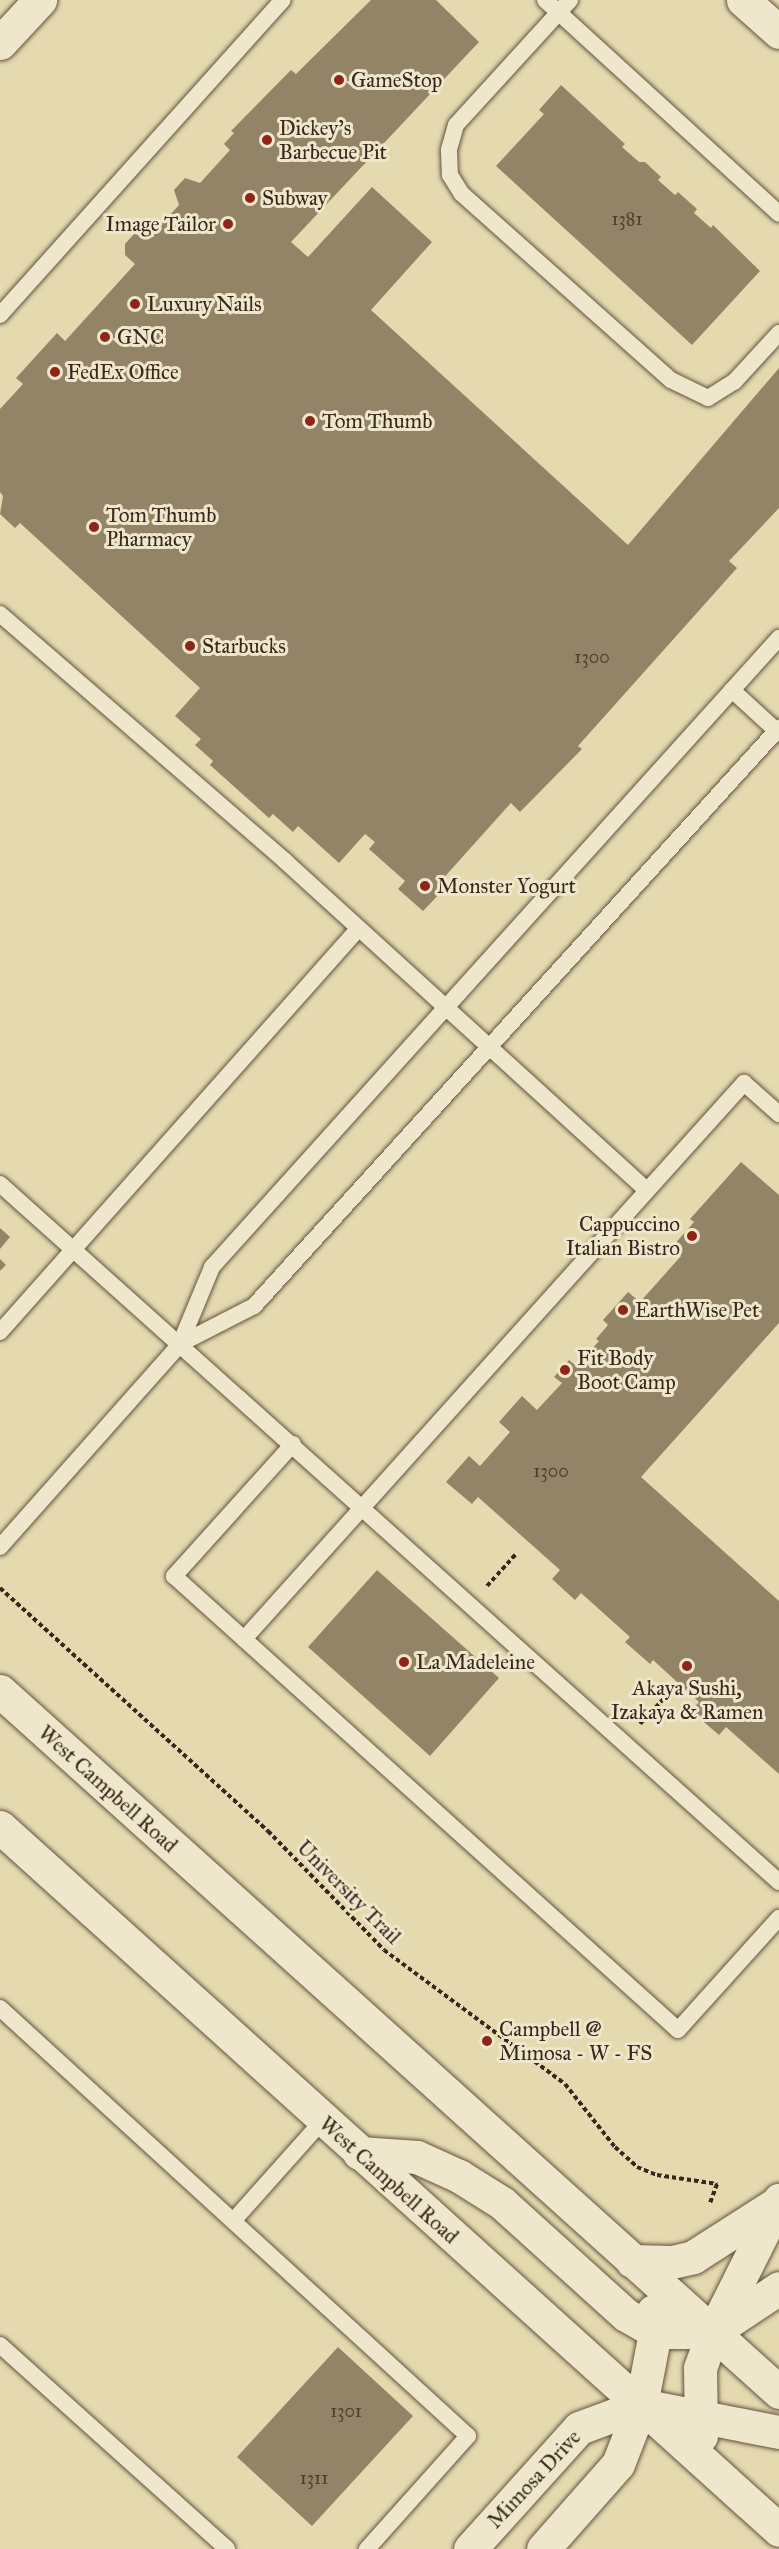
<!DOCTYPE html>
<html>
<head>
<meta charset="utf-8">
<style>
	body { margin:0 }
	#map { position:relative; width:779px; height:2549px; overflow:hidden; background:#e5daaf; font-family:"IM FELL Great Primer",serif }
	div>[style] { position:absolute }
	[style*='--x'] { left:calc(var(--x)*1px); top:calc(var(--y)*1px); width:calc(var(--w)*1px); rotate:calc(var(--a)*1deg) }
	.building>* { inset:0; background:#938468 }
	.path>* { height:4px; margin-top:-2px; transform-origin:0; background:repeating-linear-gradient(90deg,#3a261c 0 4.5px,transparent 0 7.5px) }
	.roads { filter:drop-shadow(0 0 2px #655341) drop-shadow(0 0 2px #655341) }
	.service>* { height:16px; margin:-8px; padding:0 8px; transform-origin:8px; border-radius:8px; background:#eee7cb }
	.tertiary>* { height:33px; margin:-16.5px; padding:0 16.5px; transform-origin:16.5px; border-radius:16.5px; background:#eee7cb }
	.secondary>* { height:33px; margin:-16.5px; padding:0 16.5px; transform-origin:16.5px; border-radius:16.5px; background:#eee7cb }
	.dots>* { width:16px; height:16px; translate:-50% -50%; box-sizing:border-box; border:3px solid #eee7cb; border-radius:50% }
	span { translate:-50% -50%; white-space:nowrap; text-align:center; line-height:1.15; -webkit-text-stroke:6px #eee7cb; paint-order:stroke }
	.number-label { font-size:18px; color:#503e2f }
	.number-label span { -webkit-text-stroke-width:0 }
	.poi-label { font-size:21px; color:#3a261c }
	.left { translate:0 -50%; text-align:left }
	.right { translate:-100% -50%; text-align:right }
	.street-label { font-size:21px; color:#3a261c }
</style>
</head>
<body>
<div id="map">
	<div class="building">
		<i style="clip-path:polygon(371px 0,436px 0,479px 42px,291px 242px,308px 257px,372px 187px,432px 242px,371px 310px,628px 545px,779px 368px,779px 508px,729px 561px,737px 568px,578px 746px,582px 749px,520px 812px,511px 803px,440px 882px,446px 887px,423px 911px,398px 889px,405px 881px,369px 849px,375px 842px,365px 834px,339px 863px,298px 826px,293px 832px,273px 814px,269px 818px,210px 765px,213px 761px,195px 745px,201px 739px,175px 716px,200px 688px,20px 523px,15px 528px,0 514px,3px 496px,0 492px,0 409px,23px 384px,16px 378px,57px 333px,65px 341px,135px 264px,125px 255px,125px 244px,134px 234px,149px 238px,179px 205px,174px 190px,185px 178px,200px 183px,230px 150px,224px 144px,234px 133px,231px 131px,291px 70px,296px 74px)"></i>
		<i style="clip-path:polygon(561px 85px,625px 144px,622px 147px,639px 162px,645px 162px,661px 177px,658px 180px,675px 195px,678px 192px,697px 209px,694px 213px,711px 228px,713px 225px,760px 271px,692px 345px,496px 166px,544px 114px,539px 110px)"></i>
		<i style="clip-path:polygon(741px 1162px,779px 1195px,779px 1323px,641px 1477px,779px 1601px,779px 1774px,726px 1727px,719px 1735px,691px 1711px,699px 1702px,653px 1660px,650px 1664px,625px 1642px,630px 1637px,581px 1593px,575px 1600px,552px 1579px,560px 1570px,478px 1497px,472px 1504px,446px 1482px,469px 1456px,480px 1466px,510px 1432px,499px 1422px,522px 1396px,537px 1410px,562px 1383px,554px 1377px,569px 1360px,576px 1366px,599px 1341px,596px 1339px,608px 1325px,603px 1320px,628px 1292px,640px 1302px,681px 1256px,672px 1247px,694px 1222px,690px 1219px)"></i>
		<i style="clip-path:polygon(0 1228px,10px 1237px,0 1249px)"></i>
		<i style="clip-path:polygon(0 1259px,6px 1265px,0 1271px)"></i>
		<i style="clip-path:polygon(377px 1570px,499px 1678px,430px 1756px,308px 1647px)"></i>
		<i style="clip-path:polygon(338px 2347px,413px 2416px,312px 2526px,237px 2457px)"></i>
	</div>
	<div class="path">
		<i style="--x:487;--y:1586;--w:43;--a:-47.8"></i>
		<i style="--x:0;--y:1588;--w:362;--a:42.2"></i>
		<i style="--x:268;--y:1831;--w:166;--a:45.7"></i>
		<i style="--x:384;--y:1950;--w:225;--a:36.5"></i>
		<i style="--x:565;--y:2084;--w:80;--a:51.6"></i>
		<i style="--x:615;--y:2147;--w:30;--a:42"></i>
		<i style="--x:637;--y:2167;--w:22;--a:22"></i>
		<i style="--x:657;--y:2175;--w:61;--a:8.5"></i>
		<i style="--x:717;--y:2184;--w:20;--a:110"></i>
		<i style="--x:640;--y:1724;--w:42;--a:-46.9"></i>
	</div>
	<div class="roads">
		<div class="service">
			<i style="--x:545;--y:0;--w:317;--a:42.4"></i>
			<i style="--x:570;--y:0;--w:169;--a:132.4"></i>
			<i style="--x:456;--y:125;--w:26;--a:106"></i>
			<i style="--x:449;--y:150;--w:25;--a:88"></i>
			<i style="--x:450;--y:175;--w:22;--a:58"></i>
			<i style="--x:462;--y:194;--w:280;--a:41.7"></i>
			<i style="--x:671;--y:380;--w:41;--a:25.9"></i>
			<i style="--x:708;--y:398;--w:31;--a:-32"></i>
			<i style="--x:734;--y:382;--w:67;--a:-47.4"></i>
			<i style="--x:0;--y:315;--w:423;--a:-48.1"></i>
			<i style="--x:0;--y:614;--w:377;--a:40.9"></i>
			<i style="--x:285;--y:861;--w:489;--a:42.3"></i>
			<i style="--x:732;--y:690;--w:64;--a:42.5"></i>
			<i style="--x:0;--y:1184;--w:1046;--a:41.86"></i>
			<i style="--x:0;--y:1332;--w:540;--a:-48.38"></i>
			<i style="--x:180;--y:1344;--w:83;--a:-27.2"></i>
			<i style="--x:254;--y:1306;--w:781;--a:-47.75"></i>
			<i style="--x:293;--y:1444;--w:178;--a:132"></i>
			<i style="--x:174;--y:1576;--w:678;--a:42.01"></i>
			<i style="--x:678;--y:2030;--w:151;--a:-48"></i>
			<i style="--x:0;--y:1547;--w:271;--a:-48.4"></i>
			<i style="--x:180;--y:1344;--w:83;--a:-67.4"></i>
			<i style="--x:212;--y:1267;--w:847;--a:-47.97"></i>
			<i style="--x:244;--y:1639;--w:748;--a:-48.04"></i>
			<i style="--x:744;--y:1083;--w:47;--a:41.5"></i>
			<i style="--x:0;--y:2008;--w:634;--a:42.44"></i>
			<i style="--x:468;--y:2436;--w:152;--a:131.8"></i>
			<i style="--x:234;--y:2220;--w:134;--a:-48.3"></i>
			<i style="--x:0;--y:2345;--w:305;--a:41.9"></i>
		</div>
		<div class="tertiary">
			<i style="--x:743;--y:0;--w:48;--a:41.6"></i>
			<i style="--x:713;--y:2332;--w:148;--a:-63.4"></i>
			<i style="--x:713;--y:2332;--w:79;--a:-33.7"></i>
			<i style="--x:470;--y:2549;--w:163;--a:-48"></i>
			<i style="--x:579;--y:2428;--w:66;--a:-20.4"></i>
			<i style="--x:543;--y:2549;--w:113;--a:-48.6"></i>
			<i style="--x:618;--y:2464;--w:63;--a:-68.7"></i>
		</div>
		<div class="secondary">
			<i style="--x:0;--y:43;--w:59;--a:-47.1"></i>
			<i style="--x:0;--y:1691;--w:1048;--a:41.98"></i>
			<i style="--x:0;--y:1827;--w:1049;--a:42.06"></i>
			<i style="--x:359;--y:2153;--w:58;--a:3.9"></i>
			<i style="--x:417;--y:2157;--w:46;--a:24.3"></i>
			<i style="--x:459;--y:2176;--w:51;--a:32.1"></i>
			<i style="--x:502;--y:2203;--w:167;--a:42.1"></i>
			<i style="--x:626;--y:2315;--w:34;--a:30"></i>
			<i style="--x:655;--y:2332;--w:58;--a:0"></i>
			<i style="--x:632;--y:2261;--w:40;--a:1.4"></i>
			<i style="--x:672;--y:2262;--w:22;--a:-13"></i>
			<i style="--x:693;--y:2257;--w:98;--a:-32.6"></i>
			<i style="--x:641;--y:2405;--w:74;--a:-79.1"></i>
			<i style="--x:655;--y:2332;--w:21;--a:-95"></i>
			<i style="--x:641;--y:2405;--w:141;--a:11.1"></i>
			<i style="--x:701;--y:2436;--w:68;--a:-90.8"></i>
			<i style="--x:700;--y:2368;--w:38;--a:-70"></i>
		</div>
	</div>
	<div class="dots">
		<i style="left:339px;top:80px;background:#8f2418"></i>
		<i style="left:267px;top:140px;background:#8f2418"></i>
		<i style="left:250px;top:198px;background:#8f2418"></i>
		<i style="left:228px;top:224px;background:#8f2418"></i>
		<i style="left:135px;top:304px;background:#8f2418"></i>
		<i style="left:105px;top:337px;background:#8f2418"></i>
		<i style="left:55px;top:372px;background:#8f2418"></i>
		<i style="left:310px;top:421px;background:#8f2418"></i>
		<i style="left:94px;top:527px;background:#8f2418"></i>
		<i style="left:190px;top:646px;background:#8f2418"></i>
		<i style="left:425px;top:886px;background:#8f2418"></i>
		<i style="left:692px;top:1236px;background:#8f2418"></i>
		<i style="left:623px;top:1310px;background:#8f2418"></i>
		<i style="left:565px;top:1370px;background:#8f2418"></i>
		<i style="left:404px;top:1662px;background:#8f2418"></i>
		<i style="left:687px;top:1666px;background:#8f2418"></i>
		<i style="left:487px;top:2041px;background:#8f2418"></i>
	</div>
	<div class="number-label">
		<span style="left:627px;top:219px">1381</span>
		<span style="left:592px;top:657px">1300</span>
		<span style="left:551px;top:1471px">1300</span>
		<span style="left:346px;top:2411px">1301</span>
		<span style="left:314px;top:2478px">1311</span>
	</div>
	<div class="poi-label">
		<span class="left" style="left:351px;top:80px">GameStop</span>
		<span class="left" style="left:279px;top:140px">Dickey's<br>Barbecue Pit</span>
		<span class="left" style="left:262px;top:198px">Subway</span>
		<span class="right" style="left:216px;top:224px">Image Tailor</span>
		<span class="left" style="left:147px;top:304px">Luxury Nails</span>
		<span class="left" style="left:117px;top:337px">GNC</span>
		<span class="left" style="left:67px;top:372px">FedEx Office</span>
		<span class="left" style="left:322px;top:421px">Tom Thumb</span>
		<span class="left" style="left:106px;top:527px">Tom Thumb<br>Pharmacy</span>
		<span class="left" style="left:202px;top:646px">Starbucks</span>
		<span class="left" style="left:437px;top:886px">Monster Yogurt</span>
		<span class="right" style="left:680px;top:1236px">Cappuccino<br>Italian Bistro</span>
		<span class="left" style="left:635px;top:1310px">EarthWise Pet</span>
		<span class="left" style="left:577px;top:1370px">Fit Body<br>Boot Camp</span>
		<span class="left" style="left:416px;top:1662px">La Madeleine</span>
		<span style="left:687px;top:1700px">Akaya Sushi,<br>Izakaya &amp; Ramen</span>
		<span class="left" style="left:499px;top:2041px">Campbell @<br>Mimosa - W - FS</span>
	</div>
	<div class="street-label">
		<span style="left:108px;top:1789px;rotate:42deg">West Campbell Road</span>
		<span style="left:349px;top:1892px;rotate:45deg">University Trail</span>
		<span style="left:389px;top:2180px;rotate:42deg">West Campbell Road</span>
		<span style="left:534px;top:2479px;rotate:-47deg">Mimosa Drive</span>
	</div>
</div>
</body>
</html>
